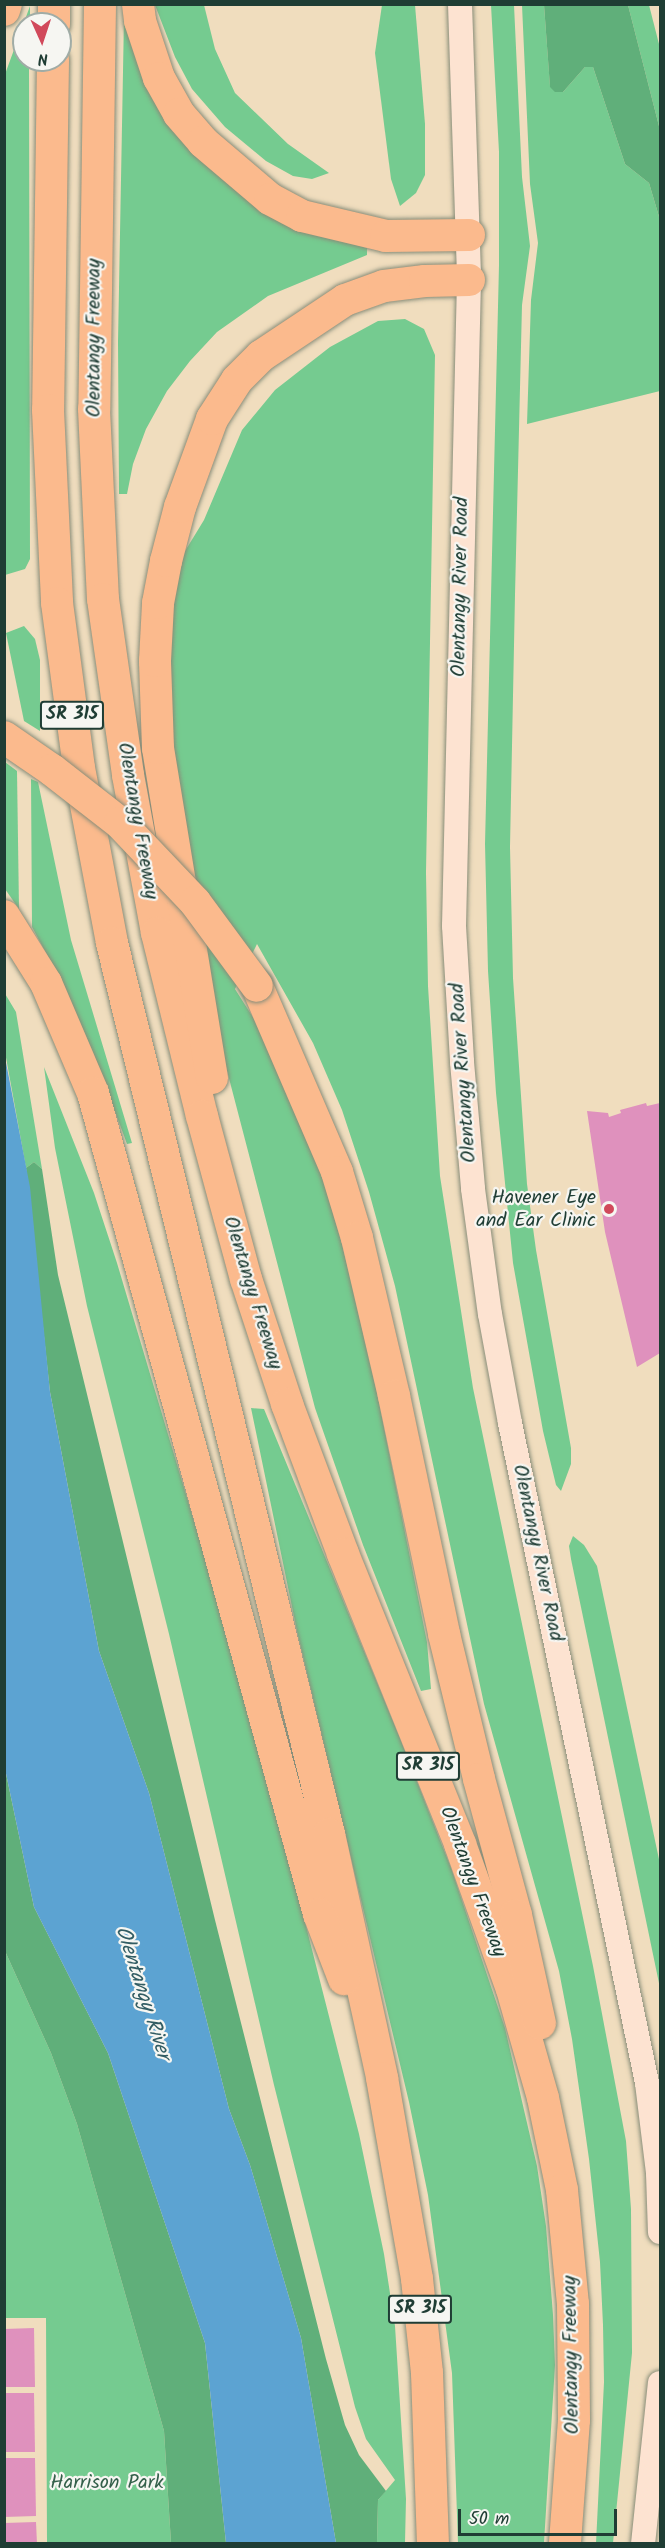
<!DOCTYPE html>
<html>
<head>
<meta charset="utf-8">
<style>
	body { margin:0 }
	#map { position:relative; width:665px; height:2548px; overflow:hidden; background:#f0ddbe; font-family:Kalam,sans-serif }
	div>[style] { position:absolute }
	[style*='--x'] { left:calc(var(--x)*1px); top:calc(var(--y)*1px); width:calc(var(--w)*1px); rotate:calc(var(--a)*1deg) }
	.green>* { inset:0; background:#75cb90 }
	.forest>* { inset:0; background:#60af7a }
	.water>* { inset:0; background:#5ca3d2 }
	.building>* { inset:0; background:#df91bd }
	.roads { filter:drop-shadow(0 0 2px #888d79) drop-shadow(0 0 2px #888d79) }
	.secondary>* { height:24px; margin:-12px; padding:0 12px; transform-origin:12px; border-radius:12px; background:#fde3d1 }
	.motorway>* { height:32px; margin:-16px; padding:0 16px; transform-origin:16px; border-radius:16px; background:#fbba8d }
	.bridges { filter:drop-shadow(0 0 2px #888d79) drop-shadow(0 0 2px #888d79) }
	.motorway-bridge>* { height:32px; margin:-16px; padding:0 16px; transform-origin:16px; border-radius:16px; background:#fbba8d }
	.dots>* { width:16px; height:16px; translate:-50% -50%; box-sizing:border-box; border:3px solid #f6f6f2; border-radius:50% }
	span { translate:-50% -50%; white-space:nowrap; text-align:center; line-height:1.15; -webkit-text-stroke:4.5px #f6f6f2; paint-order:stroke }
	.shield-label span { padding:2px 4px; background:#f6f6f2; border:2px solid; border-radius:4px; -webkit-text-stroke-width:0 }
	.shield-label { font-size:18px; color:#1f3d34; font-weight:700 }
	.street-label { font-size:20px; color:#1f3d34 }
	.poi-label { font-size:20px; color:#1f3d34 }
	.right { translate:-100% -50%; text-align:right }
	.park-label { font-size:20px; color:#34604b }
	.water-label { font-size:21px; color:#315c63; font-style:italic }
	.frame { position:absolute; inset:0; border:6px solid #1f3d34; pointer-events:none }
	.north { position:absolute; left:12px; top:12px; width:60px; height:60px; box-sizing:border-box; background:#f6f6f2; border:2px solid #a0aca6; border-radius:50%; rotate:177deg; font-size:16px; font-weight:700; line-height:24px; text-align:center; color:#1f3d34 }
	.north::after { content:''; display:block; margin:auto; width:21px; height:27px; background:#d1495b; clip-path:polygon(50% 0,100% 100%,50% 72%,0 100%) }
	.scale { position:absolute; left:458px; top:2509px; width:159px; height:27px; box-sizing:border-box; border:3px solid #1f3d34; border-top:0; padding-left:8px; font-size:18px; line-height:21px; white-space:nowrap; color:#1f3d34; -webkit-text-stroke:4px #f6f6f2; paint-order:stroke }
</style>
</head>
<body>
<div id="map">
	<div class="green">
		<i style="clip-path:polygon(155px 5px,204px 5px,215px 49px,235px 93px,288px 144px,329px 173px,312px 179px,293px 176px,266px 161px,225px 127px,192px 89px,175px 57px)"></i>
		<i style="clip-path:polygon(382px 5px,415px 5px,425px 124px,425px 175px,416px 193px,400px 206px,391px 179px,375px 53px)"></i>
		<i style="clip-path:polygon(514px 5px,522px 177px,530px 246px,522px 305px,515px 595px,510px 847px,513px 978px,527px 1184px,536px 1250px,571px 1448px,571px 1464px,561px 1491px,556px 1485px,543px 1431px,513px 1263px,496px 1093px,488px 971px,485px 844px,499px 265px,499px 152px,491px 5px)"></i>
		<i style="clip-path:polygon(522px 5px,544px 5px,550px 86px,563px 92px,585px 67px,593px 67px,625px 164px,649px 183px,660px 220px,660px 391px,527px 424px,531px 300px,538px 243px,530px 184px)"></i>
		<i style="clip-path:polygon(628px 5px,649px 5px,660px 48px,660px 130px)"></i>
		<i style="clip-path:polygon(30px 6px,30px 24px,24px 24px,24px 60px,29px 60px,30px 559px,25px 569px,5px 575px,4px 77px)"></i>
		<i style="clip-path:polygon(124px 17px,127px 17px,140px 65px,318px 234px,367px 248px,367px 255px,268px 296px,217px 332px,190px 361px,167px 391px,146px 429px,133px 464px,127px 494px,119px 494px,118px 342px)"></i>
		<i style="clip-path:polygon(405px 319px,424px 329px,435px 355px,426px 873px,428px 986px,440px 1176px,473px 1388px,593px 1966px,626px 2141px,631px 2209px,632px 2353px,613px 2543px,596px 2543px,604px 2382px,603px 2325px,600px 2262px,589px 2159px,572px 2039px,559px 1971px,484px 1704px,395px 1286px,369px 1192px,342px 1110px,313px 1043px,257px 944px,235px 989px,263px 1033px,320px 1167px,343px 1248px,374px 1378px,427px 1642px,431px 1689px,421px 1691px,363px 1545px,315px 1408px,213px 1017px,175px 812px,169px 674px,175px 586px,182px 556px,204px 520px,242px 430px,275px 390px,330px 347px,378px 321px)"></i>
		<i style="clip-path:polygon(24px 626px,35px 639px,40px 660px,40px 731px,24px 721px,6px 633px)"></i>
		<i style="clip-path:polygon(5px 762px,17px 771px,19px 909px,5px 889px)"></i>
		<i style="clip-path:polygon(31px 779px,38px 782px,71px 940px,132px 1143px,127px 1144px,93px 1052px,58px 975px,32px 927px)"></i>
		<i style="clip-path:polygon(4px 992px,16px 1012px,42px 1169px,34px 1162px,26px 1168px,5px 1052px)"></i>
		<i style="clip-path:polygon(44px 1067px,94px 1193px,117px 1263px,255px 1726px,359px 2134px,384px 2254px,395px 2326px,406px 2499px,405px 2543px,377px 2543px,378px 2500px,395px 2480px,366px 2439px,355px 2407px,274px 2085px,169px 1634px,87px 1306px,55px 1148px)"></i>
		<i style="clip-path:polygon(251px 1408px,264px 1409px,399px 1736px,451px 1868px,505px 2028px,537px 2166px,546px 2226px,553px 2315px,555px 2365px,544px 2543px,458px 2543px,452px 2373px,428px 2195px,409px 2102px,297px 1631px)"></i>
		<i style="clip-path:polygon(573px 1536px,584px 1545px,597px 1566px,660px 1864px,660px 1988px,571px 1559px,569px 1546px)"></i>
		<i style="clip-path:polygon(5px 1951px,51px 2053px,77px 2124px,164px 2431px,171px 2543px,47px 2543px,46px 2318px,5px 2318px)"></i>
	</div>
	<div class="forest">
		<i style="clip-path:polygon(544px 5px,628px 5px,660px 130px,660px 220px,649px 183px,625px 164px,593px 67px,585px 67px,563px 92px,555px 92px,550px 87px)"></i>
		<i style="clip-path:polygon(34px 1162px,42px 1169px,58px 1275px,215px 1920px,326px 2359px,345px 2425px,359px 2455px,386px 2491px,378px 2500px,377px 2543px,336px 2543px,301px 2338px,250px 2165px,229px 2109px,149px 1793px,99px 1651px,50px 1392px,26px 1168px)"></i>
		<i style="clip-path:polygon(4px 1764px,34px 1907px,108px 2053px,205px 2343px,226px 2543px,171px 2543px,164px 2431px,77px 2124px,51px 2053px,5px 1951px)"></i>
	</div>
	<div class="water">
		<i style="clip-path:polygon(4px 1052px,30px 1187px,50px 1392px,99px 1651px,149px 1793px,229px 2109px,250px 2165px,301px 2338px,336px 2543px,226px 2543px,205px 2343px,108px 2053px,34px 1907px,4px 1764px)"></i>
	</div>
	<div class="building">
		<i style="clip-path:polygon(646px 1103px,647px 1106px,660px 1103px,660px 1353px,637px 1367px,605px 1232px,587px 1111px,608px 1113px,609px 1117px,621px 1113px,620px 1110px)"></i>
		<i style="clip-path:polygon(34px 2328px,35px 2387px,4px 2387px,4px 2329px)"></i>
		<i style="clip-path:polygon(4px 2393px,34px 2393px,35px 2452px,4px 2452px)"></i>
		<i style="clip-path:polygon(4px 2458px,35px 2458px,36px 2516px,4px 2517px)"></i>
		<i style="clip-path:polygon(36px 2522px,37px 2544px,4px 2544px,4px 2523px)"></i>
	</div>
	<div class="roads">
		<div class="secondary">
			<i style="--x:460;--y:4;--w:276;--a:88.1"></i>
			<i style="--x:469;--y:280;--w:646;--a:91.33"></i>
			<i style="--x:454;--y:926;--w:136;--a:86.6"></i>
			<i style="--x:462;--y:1062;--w:127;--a:85"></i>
			<i style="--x:473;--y:1189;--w:126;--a:82.3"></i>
			<i style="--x:490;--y:1314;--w:111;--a:79.6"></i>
			<i style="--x:510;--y:1423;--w:674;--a:78.27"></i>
			<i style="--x:647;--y:2083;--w:91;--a:83"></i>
			<i style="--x:658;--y:2173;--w:59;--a:88.1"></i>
			<i style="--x:643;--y:2544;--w:162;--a:-84"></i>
		</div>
		<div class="motorway">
			<i style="--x:100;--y:4;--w:405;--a:90.8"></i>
			<i style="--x:94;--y:409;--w:190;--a:87.3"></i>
			<i style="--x:103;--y:599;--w:178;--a:81.9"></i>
			<i style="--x:128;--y:775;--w:161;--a:79.6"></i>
			<i style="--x:157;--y:933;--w:188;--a:76.2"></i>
			<i style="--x:202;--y:1116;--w:169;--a:74.9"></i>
			<i style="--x:246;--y:1279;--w:132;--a:71.8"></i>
			<i style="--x:287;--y:1404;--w:160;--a:69.5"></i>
			<i style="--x:343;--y:1554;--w:313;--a:68"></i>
			<i style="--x:460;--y:1844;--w:154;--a:70.3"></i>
			<i style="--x:512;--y:1989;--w:113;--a:74.1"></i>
			<i style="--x:543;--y:2098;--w:94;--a:78.3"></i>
			<i style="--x:562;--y:2190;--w:115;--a:84.5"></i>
			<i style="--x:573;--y:2304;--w:116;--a:89.5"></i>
			<i style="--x:574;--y:2420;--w:124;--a:94.2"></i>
			<i style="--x:138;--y:4;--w:17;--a:83"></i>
			<i style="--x:140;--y:21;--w:60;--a:71.6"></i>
			<i style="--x:159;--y:78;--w:41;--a:60.9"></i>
			<i style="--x:179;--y:114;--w:37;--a:49"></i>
			<i style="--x:203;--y:142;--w:88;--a:40.4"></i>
			<i style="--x:270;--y:199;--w:36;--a:28"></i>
			<i style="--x:302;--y:216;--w:86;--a:13.4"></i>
			<i style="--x:386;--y:236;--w:83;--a:-0.7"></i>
			<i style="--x:4;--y:10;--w:6;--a:-72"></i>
			<i style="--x:54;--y:24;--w:20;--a:-90"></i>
			<i style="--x:53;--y:60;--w:350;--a:90.8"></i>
			<i style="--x:48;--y:410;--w:193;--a:87.3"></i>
			<i style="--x:57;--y:603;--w:166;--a:82.4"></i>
			<i style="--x:79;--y:768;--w:178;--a:79.3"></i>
			<i style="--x:112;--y:943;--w:917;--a:76.31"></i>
			<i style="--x:329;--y:1834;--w:250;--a:77.7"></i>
			<i style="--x:382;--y:2078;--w:204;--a:80.1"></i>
			<i style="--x:417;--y:2279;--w:95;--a:83.9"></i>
			<i style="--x:427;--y:2373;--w:171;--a:88"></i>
			<i style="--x:4;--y:916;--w:79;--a:57.9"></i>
			<i style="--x:46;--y:983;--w:120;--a:66.9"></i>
			<i style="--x:93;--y:1093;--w:852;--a:74.61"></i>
			<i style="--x:319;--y:1914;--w:70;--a:69"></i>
			<i style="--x:257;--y:986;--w:202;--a:66.7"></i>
			<i style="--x:337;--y:1172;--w:69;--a:73.1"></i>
			<i style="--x:357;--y:1238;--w:162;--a:76.8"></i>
			<i style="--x:394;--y:1396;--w:243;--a:78.1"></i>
			<i style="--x:444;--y:1634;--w:149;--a:76.4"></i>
			<i style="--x:479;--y:1779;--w:141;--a:74.8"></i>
			<i style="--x:516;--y:1915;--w:111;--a:77.5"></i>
			<i style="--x:212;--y:1078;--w:334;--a:-99.3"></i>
			<i style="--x:158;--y:748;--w:87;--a:-92"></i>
			<i style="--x:155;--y:661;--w:58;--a:-87"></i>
			<i style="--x:158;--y:603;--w:43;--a:-79.2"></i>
			<i style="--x:166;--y:561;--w:56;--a:-75.5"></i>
			<i style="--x:180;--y:507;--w:94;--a:-70"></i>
			<i style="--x:212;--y:419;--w:46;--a:-57.3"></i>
			<i style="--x:237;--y:380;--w:34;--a:-45"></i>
			<i style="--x:261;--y:356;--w:101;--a:-33.7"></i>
			<i style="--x:345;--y:300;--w:41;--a:-19.7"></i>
			<i style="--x:384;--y:286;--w:41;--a:-7"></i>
			<i style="--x:425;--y:281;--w:44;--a:-1.3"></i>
		</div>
	</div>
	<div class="bridges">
		<div class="motorway-bridge">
			<i style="--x:4;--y:737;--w:58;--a:34.5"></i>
			<i style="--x:52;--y:770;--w:86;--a:37.9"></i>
			<i style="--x:120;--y:823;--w:109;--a:46.5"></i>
			<i style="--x:195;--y:902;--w:104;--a:53.6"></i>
		</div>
	</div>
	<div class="dots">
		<i style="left:609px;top:1209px;background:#d1495b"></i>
	</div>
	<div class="shield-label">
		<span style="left:72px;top:715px">SR 315</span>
		<span style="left:428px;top:1766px">SR 315</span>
		<span style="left:420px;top:2309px">SR 315</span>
	</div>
	<div class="street-label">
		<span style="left:95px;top:338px;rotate:-90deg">Olentangy Freeway</span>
		<span style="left:461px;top:587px;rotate:-89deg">Olentangy River Road</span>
		<span style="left:137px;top:821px;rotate:80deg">Olentangy Freeway</span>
		<span style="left:464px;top:1073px;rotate:-94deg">Olentangy River Road</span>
		<span style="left:252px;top:1293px;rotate:73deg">Olentangy Freeway</span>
		<span style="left:537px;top:1553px;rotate:78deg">Olentangy River Road</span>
		<span style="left:472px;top:1882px;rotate:70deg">Olentangy Freeway</span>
		<span style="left:572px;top:2355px;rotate:-91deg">Olentangy Freeway</span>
	</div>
	<div class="poi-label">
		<span class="right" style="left:596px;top:1210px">Havener Eye<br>and Ear Clinic</span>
	</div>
	<div class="park-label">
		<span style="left:107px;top:2483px">Harrison Park</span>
	</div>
	<div class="water-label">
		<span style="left:142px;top:1993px;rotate:72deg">Olentangy River</span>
	</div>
	<div class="frame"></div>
	<div class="north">N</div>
	<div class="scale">50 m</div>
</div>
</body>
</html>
